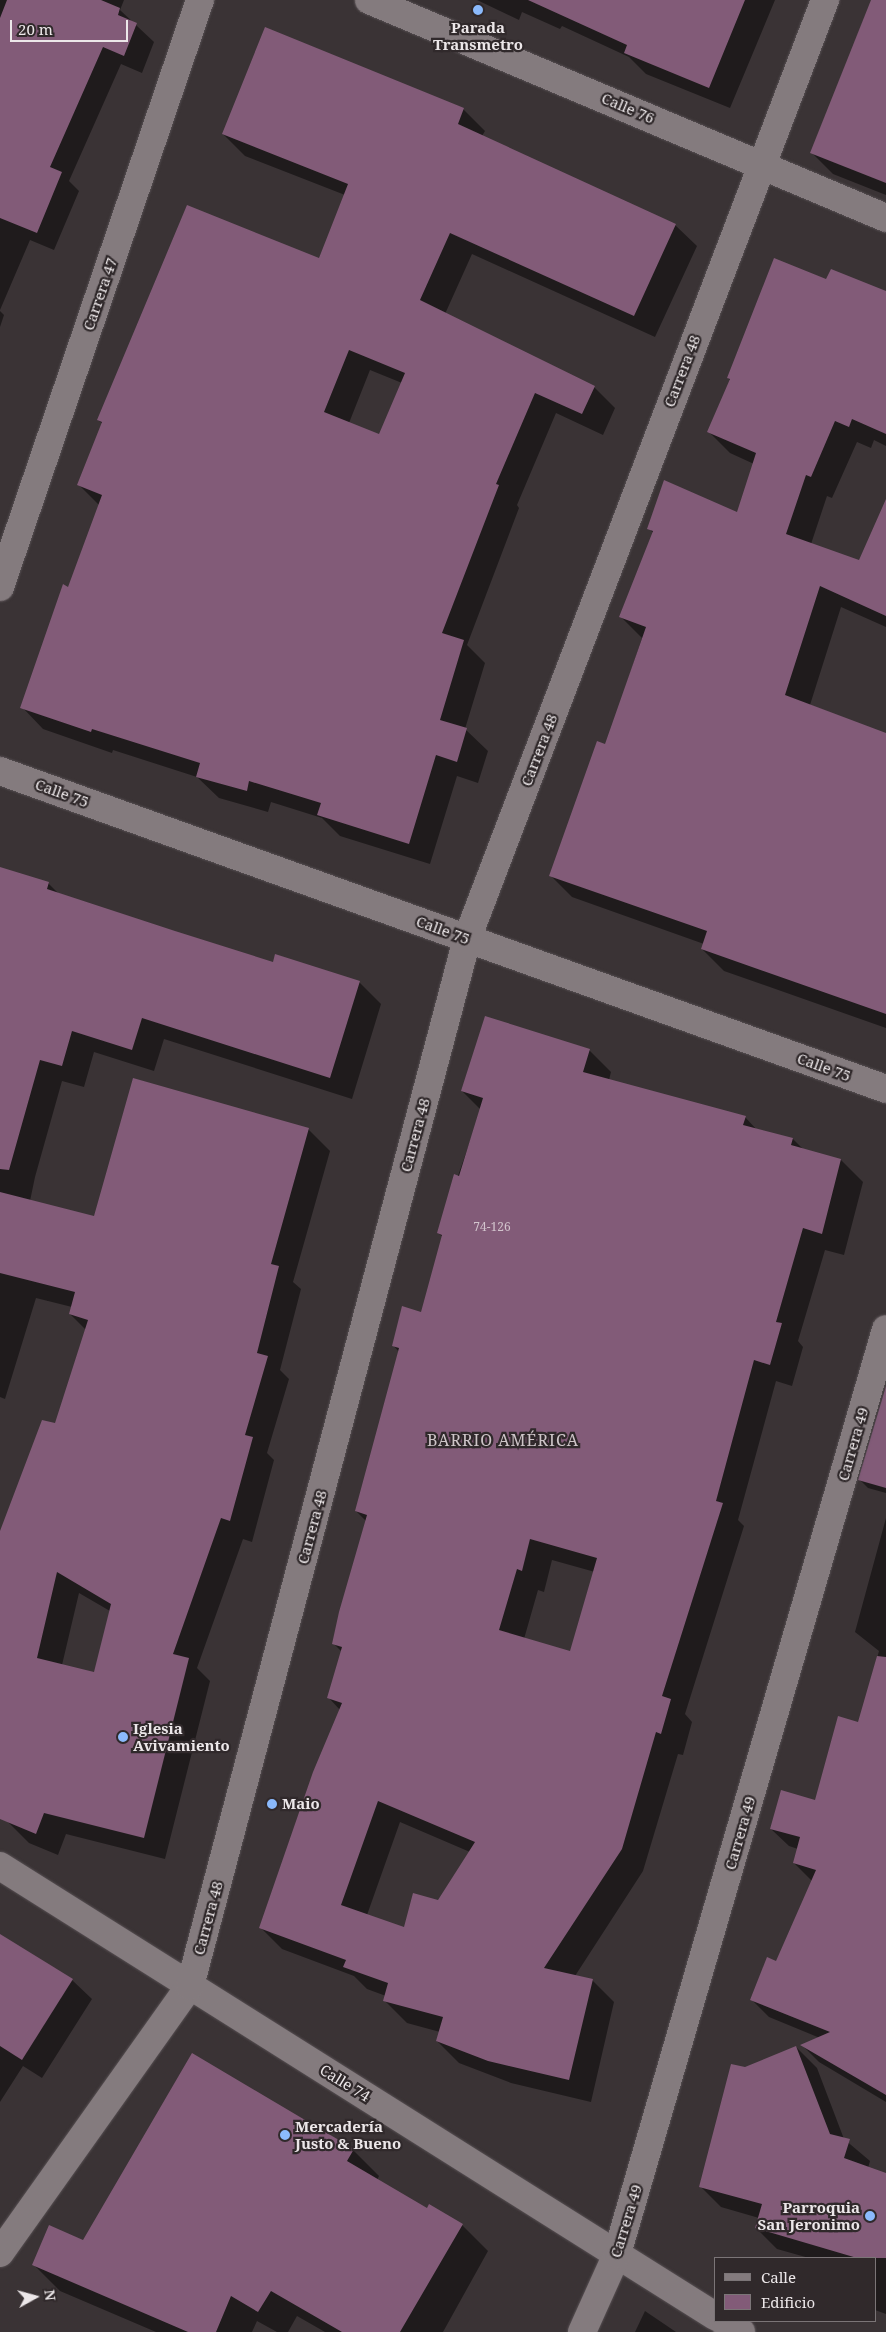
<!DOCTYPE html>
<html>
<head>
<meta charset="utf-8">
<style>
	body { margin:0 }
	#map { position:relative; width:886px; height:2332px; overflow:hidden; background:#3a3335; font-family:"Noto Serif",serif }
	div>[style] { position:absolute }
	[style*='--x'] { left:calc(var(--x)*1px); top:calc(var(--y)*1px); width:calc(var(--w)*1px); rotate:calc(var(--a)*1deg) }
	.shadow>* { inset:0; background:#0007 }
	.building>* { inset:0; background:#825b78 }
	.roads { filter:drop-shadow(0 0 1px #564f52) drop-shadow(0 0 1px #564f52) }
	.minor>* { height:28px; margin:-14px; padding:0 14px; transform-origin:14px; border-radius:14px; background:#847b7e }
	.tertiary>* { height:28px; margin:-14px; padding:0 14px; transform-origin:14px; border-radius:14px; background:#847b7e }
	.dots>* { width:14px; height:14px; translate:-50% -50%; box-sizing:border-box; border:2px solid #30292b; border-radius:50% }
	span { translate:-50% -50%; white-space:nowrap; text-align:center; line-height:1.15; -webkit-text-stroke:4.5px #30292b; paint-order:stroke }
	.number-label { font-size:12px; color:#d2c4cd }
	.number-label span { -webkit-text-stroke-width:0 }
	.poi-label { font-size:15px; color:#ece7e9; font-weight:700 }
	.left { translate:0 -50%; text-align:left }
	.right { translate:-100% -50%; text-align:right }
	.street-label { font-size:15px; color:#ece7e9 }
	.neighbourhood-label { font-size:16px; color:#cec5c8; letter-spacing:1px }
	.legend { position:absolute; left:714px; top:2257px; width:162px; height:65px; box-sizing:border-box; background:#30292b; border:1px solid #7b7577; margin:0; padding:6px 9px; list-style:none; font-size:15px; color:#ece7e9 }
	.legend li { display:flex; align-items:center; gap:10px; height:25px }
	.legend b { width:25px; border:1px solid #7b7577 }
	.north { position:absolute; left:10px; top:2272px; width:50px; height:50px; -webkit-text-stroke:4px #30292b; paint-order:stroke; rotate:83deg; font-size:14px; font-weight:700; line-height:20px; text-align:center; color:#ece7e9 }
	.north::after { content:''; display:block; margin:auto; width:18px; height:22px; background:#ece7e9; clip-path:polygon(50% 0,100% 100%,50% 72%,0 100%) }
	.scale { position:absolute; left:10px; top:20px; width:118px; height:22px; box-sizing:border-box; border:2px solid #ece7e9; border-top:0; padding-left:6px; font-size:15px; line-height:18px; white-space:nowrap; color:#ece7e9; -webkit-text-stroke:4px #30292b; paint-order:stroke }
</style>
</head>
<body>
<div id="map">
	<div class="shadow">
		<i style="clip-path:polygon(0 0,124px 0,120px 10px,154px 42px,142px 73px,121px 64px,69px 181px,79px 191px,54px 250px,30px 240px,0 310px)"></i>
		<i style="clip-path:polygon(477px 0,775px 0,730px 108px,646px 74px,629px 57px,562px 26px,560px 29px,522px 12px,519px 20px)"></i>
		<i style="clip-path:polygon(880px 0,886px 0,886px 195px,833px 174px,811px 152px)"></i>
		<i style="clip-path:polygon(evenodd,463px 109px,485px 131px,482px 136px,675px 225px,697px 246px,655px 337px,472px 254px,445px 314px,594px 387px,615px 408px,603px 435px,556px 413px,517px 505px,519px 508px,467px 645px,485px 663px,465px 729px,488px 751px,478px 783px,457px 776px,430px 864px,340px 836px,322px 818px,271px 802px,268px 812px,219px 798px,197px 777px,113px 750px,112px 753px,43px 729px,22px 707px,100px 506px,79px 485px,103px 424px,98px 420px,320px 259px,345px 195px,245px 156px,223px 134px,463px 109px,370px 370px,402px 383px,380px 435px,349px 423px,370px 370px)"></i>
		<i style="clip-path:polygon(827px 280px,886px 292px,886px 446px,874px 440px,871px 448px,857px 442px,832px 498px,827px 496px,811px 544px,860px 562px,886px 522px,886px 627px,841px 607px,810px 705px,886px 734px,886px 1028px,724px 971px,702px 949px,704px 944px,572px 897px,551px 876px,606px 746px,642px 638px,620px 616px,653px 533px,649px 528px,738px 514px,754px 464px,730px 453px,709px 432px,731px 381px,728px 378px)"></i>
		<i style="clip-path:polygon(0 311px,4px 315px,0 327px)"></i>
		<i style="clip-path:polygon(evenodd,0 868px,48px 883px,60px 895px,273px 963px,359px 982px,381px 1004px,352px 1099px,164px 1039px,154px 1071px,94px 1052px,84px 1087px,62px 1081px,35px 1177px,30px 1201px,95px 1217px,308px 1129px,330px 1151px,293px 1282px,301px 1289px,280px 1370px,289px 1379px,267px 1453px,274px 1460px,252px 1542px,243px 1539px,197px 1668px,210px 1681px,165px 1859px,66px 1834px,58px 1855px,29px 1843px,7px 1821px,0 1774px,0 1534px,56px 1425px,86px 1330px,70px 1314px,72px 1307px,36px 1298px,5px 1399px,0 1397px,0 868px,79px 1593px,110px 1611px,95px 1673px,62px 1665px,79px 1593px)"></i>
		<i style="clip-path:polygon(evenodd,589px 1050px,611px 1072px,609px 1080px,745px 1117px,757px 1130px,793px 1139px,804px 1150px,841px 1160px,863px 1182px,844px 1255px,825px 1250px,798px 1341px,803px 1347px,792px 1386px,776px 1381px,738px 1520px,744px 1526px,685px 1714px,692px 1722px,683px 1755px,678px 1754px,643px 1871px,575px 1976px,592px 1980px,614px 2002px,591px 2102px,511px 2083px,459px 2063px,437px 2041px,440px 2032px,407px 2023px,385px 2001px,386px 1996px,367px 1989px,354px 1976px,282px 1949px,260px 1927px,340px 1710px,329px 1698px,342px 1652px,334px 1644px,366px 1521px,356px 1511px,399px 1352px,393px 1345px,422px 1313px,443px 1237px,438px 1233px,481px 1110px,462px 1091px,589px 1050px,552px 1560px,595px 1572px,571px 1653px,524px 1639px,538px 1590px,544px 1592px,552px 1560px,589px 1050px,400px 1822px,470px 1852px,438px 1902px,404px 1928px,367px 1915px,400px 1822px)"></i>
		<i style="clip-path:polygon(886px 1443px,886px 1493px,868px 1488px,860px 1480px)"></i>
		<i style="clip-path:polygon(886px 1518px,886px 2102px,819px 2062px,802px 2045px,820px 2038px,769px 2017px,751px 1999px,777px 1962px,812px 1881px,794px 1863px,798px 1849px,789px 1846px,771px 1829px,815px 1801px,859px 1723px,879px 1651px,855px 1632px)"></i>
		<i style="clip-path:polygon(0 1935px,72px 1980px,92px 1999px,42px 2078px,23px 2066px,0 2102px)"></i>
		<i style="clip-path:polygon(796px 2047px,817px 2068px,844px 2139px,870px 2161px,868px 2168px,886px 2174px,886px 2314px,875px 2310px,875px 2258px,809px 2258px,777px 2249px,756px 2228px,759px 2218px,721px 2207px,700px 2186px,745px 2068px)"></i>
		<i style="clip-path:polygon(353px 2150px,379px 2176px,377px 2180px,427px 2210px,462px 2225px,488px 2251px,443px 2332px,325px 2332px,297px 2316px,288px 2332px,277px 2332px,257px 2321px,252px 2332px,156px 2332px,60px 2291px,34px 2265px,83px 2242px)"></i>
		<i style="clip-path:polygon(645px 2311px,676px 2332px,635px 2332px)"></i>
	</div>
	<div class="building">
		<i style="clip-path:polygon(7px 0,101px 0,120px 8px,118px 15px,137px 23px,124px 56px,103px 47px,50px 167px,62px 172px,37px 233px,0 218px,0 18px)"></i>
		<i style="clip-path:polygon(528px 0,745px 0,709px 88px,624px 53px,627px 45px)"></i>
		<i style="clip-path:polygon(871px 0,886px 0,886px 183px,810px 153px)"></i>
		<i style="clip-path:polygon(evenodd,265px 27px,464px 108px,458px 124px,676px 224px,634px 316px,450px 233px,420px 300px,595px 386px,582px 414px,535px 393px,496px 484px,499px 485px,442px 633px,464px 640px,440px 720px,467px 728px,457px 762px,436px 755px,409px 844px,317px 815px,321px 803px,249px 781px,247px 791px,196px 777px,200px 763px,92px 729px,91px 732px,20px 708px,63px 584px,68px 587px,102px 495px,77px 485px,102px 422px,97px 420px,187px 205px,319px 258px,348px 184px,222px 134px,265px 27px,349px 350px,405px 373px,379px 434px,324px 412px,349px 350px)"></i>
		<i style="clip-path:polygon(774px 258px,826px 279px,831px 269px,886px 291px,886px 434px,852px 419px,849px 427px,835px 421px,811px 477px,806px 475px,786px 534px,859px 560px,886px 499px,886px 616px,820px 586px,785px 695px,886px 733px,886px 1014px,701px 949px,707px 931px,549px 876px,597px 741px,605px 744px,646px 627px,619px 617px,653px 531px,647px 529px,664px 480px,737px 512px,756px 453px,707px 432px,730px 379px,727px 378px)"></i>
		<i style="clip-path:polygon(0 867px,49px 882px,47px 889px,175px 931px,273px 962px,275px 954px,360px 981px,330px 1078px,142px 1018px,132px 1050px,72px 1031px,62px 1066px,40px 1060px,9px 1170px,0 1169px)"></i>
		<i style="clip-path:polygon(evenodd,485px 1016px,590px 1049px,583px 1072px,746px 1116px,743px 1125px,793px 1138px,791px 1145px,841px 1159px,822px 1234px,803px 1228px,776px 1322px,782px 1323px,770px 1365px,754px 1360px,716px 1501px,723px 1503px,662px 1696px,671px 1699px,661px 1734px,656px 1732px,622px 1849px,544px 1968px,593px 1979px,569px 2080px,488px 2061px,436px 2041px,443px 2017px,383px 2001px,388px 1983px,343px 1967px,346px 1960px,259px 1928px,313px 1772px,342px 1703px,327px 1698px,342px 1647px,332px 1644px,339px 1612px,367px 1515px,355px 1511px,399px 1348px,392px 1346px,402px 1306px,421px 1312px,442px 1235px,437px 1233px,454px 1174px,459px 1176px,483px 1098px,461px 1091px,485px 1016px,530px 1539px,597px 1558px,570px 1651px,499px 1630px,517px 1569px,522px 1571px,530px 1539px,485px 1016px,378px 1801px,475px 1842px,438px 1900px,413px 1893px,404px 1927px,341px 1905px,378px 1801px)"></i>
		<i style="clip-path:polygon(evenodd,133px 1078px,309px 1128px,271px 1264px,279px 1266px,257px 1353px,268px 1356px,245px 1435px,253px 1437px,230px 1521px,221px 1518px,173px 1654px,189px 1658px,144px 1838px,44px 1813px,36px 1834px,0 1819px,0 1531px,42px 1420px,55px 1423px,88px 1320px,69px 1314px,75px 1292px,0 1273px,0 1192px,94px 1216px,133px 1078px,57px 1572px,111px 1604px,94px 1672px,37px 1658px,57px 1572px)"></i>
		<i style="clip-path:polygon(886px 1386px,886px 1488px,858px 1480px)"></i>
		<i style="clip-path:polygon(877px 1656px,886px 1657px,886px 2095px,800px 2045px,830px 2032px,750px 2000px,767px 1957px,776px 1961px,816px 1870px,793px 1863px,800px 1837px,770px 1829px,781px 1790px,815px 1800px,838px 1716px,858px 1722px)"></i>
		<i style="clip-path:polygon(0 1934px,73px 1979px,22px 2060px,0 2046px)"></i>
		<i style="clip-path:polygon(796px 2046px,830px 2134px,850px 2139px,844px 2158px,886px 2173px,886px 2258px,857px 2258px,755px 2228px,762px 2204px,699px 2187px,731px 2064px,745px 2067px)"></i>
		<i style="clip-path:polygon(192px 2053px,354px 2149px,347px 2161px,427px 2208px,429px 2204px,463px 2224px,400px 2332px,342px 2332px,271px 2291px,258px 2312px,231px 2296px,216px 2332px,188px 2332px,32px 2265px,49px 2225px,83px 2240px)"></i>
	</div>
	<div class="roads">
		<div class="minor">
			<i style="--x:0;--y:587;--w:620;--a:-71.19"></i>
			<i style="--x:0;--y:1866;--w:845;--a:32.19"></i>
			<i style="--x:0;--y:2253;--w:328;--a:-54.6"></i>
			<i style="--x:190;--y:1986;--w:1083;--a:-75.18"></i>
			<i style="--x:467;--y:939;--w:1005;--a:-69.13"></i>
			<i style="--x:723;--y:2321;--w:21;--a:31"></i>
			<i style="--x:582;--y:2332;--w:85;--a:-65.8"></i>
			<i style="--x:617;--y:2254;--w:963;--a:-73.78"></i>
		</div>
		<div class="tertiary">
			<i style="--x:369;--y:0;--w:561;--a:22.86"></i>
			<i style="--x:0;--y:771;--w:941;--a:19.74"></i>
		</div>
	</div>
	<div class="dots">
		<i style="left:478px;top:10px;background:#8bbafc"></i>
		<i style="left:123px;top:1737px;background:#8bbafc"></i>
		<i style="left:272px;top:1804px;background:#8bbafc"></i>
		<i style="left:285px;top:2135px;background:#8bbafc"></i>
		<i style="left:870px;top:2216px;background:#8bbafc"></i>
	</div>
	<div class="number-label">
		<span style="left:492px;top:1227px">74-126</span>
	</div>
	<div class="poi-label">
		<span style="left:478px;top:36px">Parada<br>Transmetro</span>
		<span class="left" style="left:133px;top:1737px">Iglesia<br>Avivamiento</span>
		<span class="left" style="left:282px;top:1804px">Maio</span>
		<span class="left" style="left:295px;top:2135px">Mercadería<br>Justo &amp; Bueno</span>
		<span class="right" style="left:860px;top:2216px">Parroquia<br>San Jeronimo</span>
	</div>
	<div class="street-label">
		<span style="left:628px;top:108px;rotate:23deg">Calle 76</span>
		<span style="left:100px;top:294px;rotate:-71deg">Carrera 47</span>
		<span style="left:682px;top:371px;rotate:-69deg">Carrera 48</span>
		<span style="left:539px;top:750px;rotate:-69deg">Carrera 48</span>
		<span style="left:62px;top:793px;rotate:20deg">Calle 75</span>
		<span style="left:443px;top:930px;rotate:20deg">Calle 75</span>
		<span style="left:824px;top:1067px;rotate:20deg">Calle 75</span>
		<span style="left:415px;top:1135px;rotate:-75deg">Carrera 48</span>
		<span style="left:853px;top:1444px;rotate:-74deg">Carrera 49</span>
		<span style="left:312px;top:1527px;rotate:-75deg">Carrera 48</span>
		<span style="left:740px;top:1833px;rotate:-74deg">Carrera 49</span>
		<span style="left:208px;top:1918px;rotate:-75deg">Carrera 48</span>
		<span style="left:345px;top:2083px;rotate:32deg">Calle 74</span>
		<span style="left:626px;top:2221px;rotate:-73deg">Carrera 49</span>
	</div>
	<div class="neighbourhood-label">
		<span style="left:503px;top:1440px">BARRIO AMÉRICA</span>
	</div>
	<ul class="legend">
	<li><b style="height:6px;background:#847b7e"></b>Calle</li>
	<li><b style="height:14px;background:#825b78"></b>Edificio</li>
	</ul>
	<div class="north">N</div>
	<div class="scale">20 m</div>
</div>
</body>
</html>
